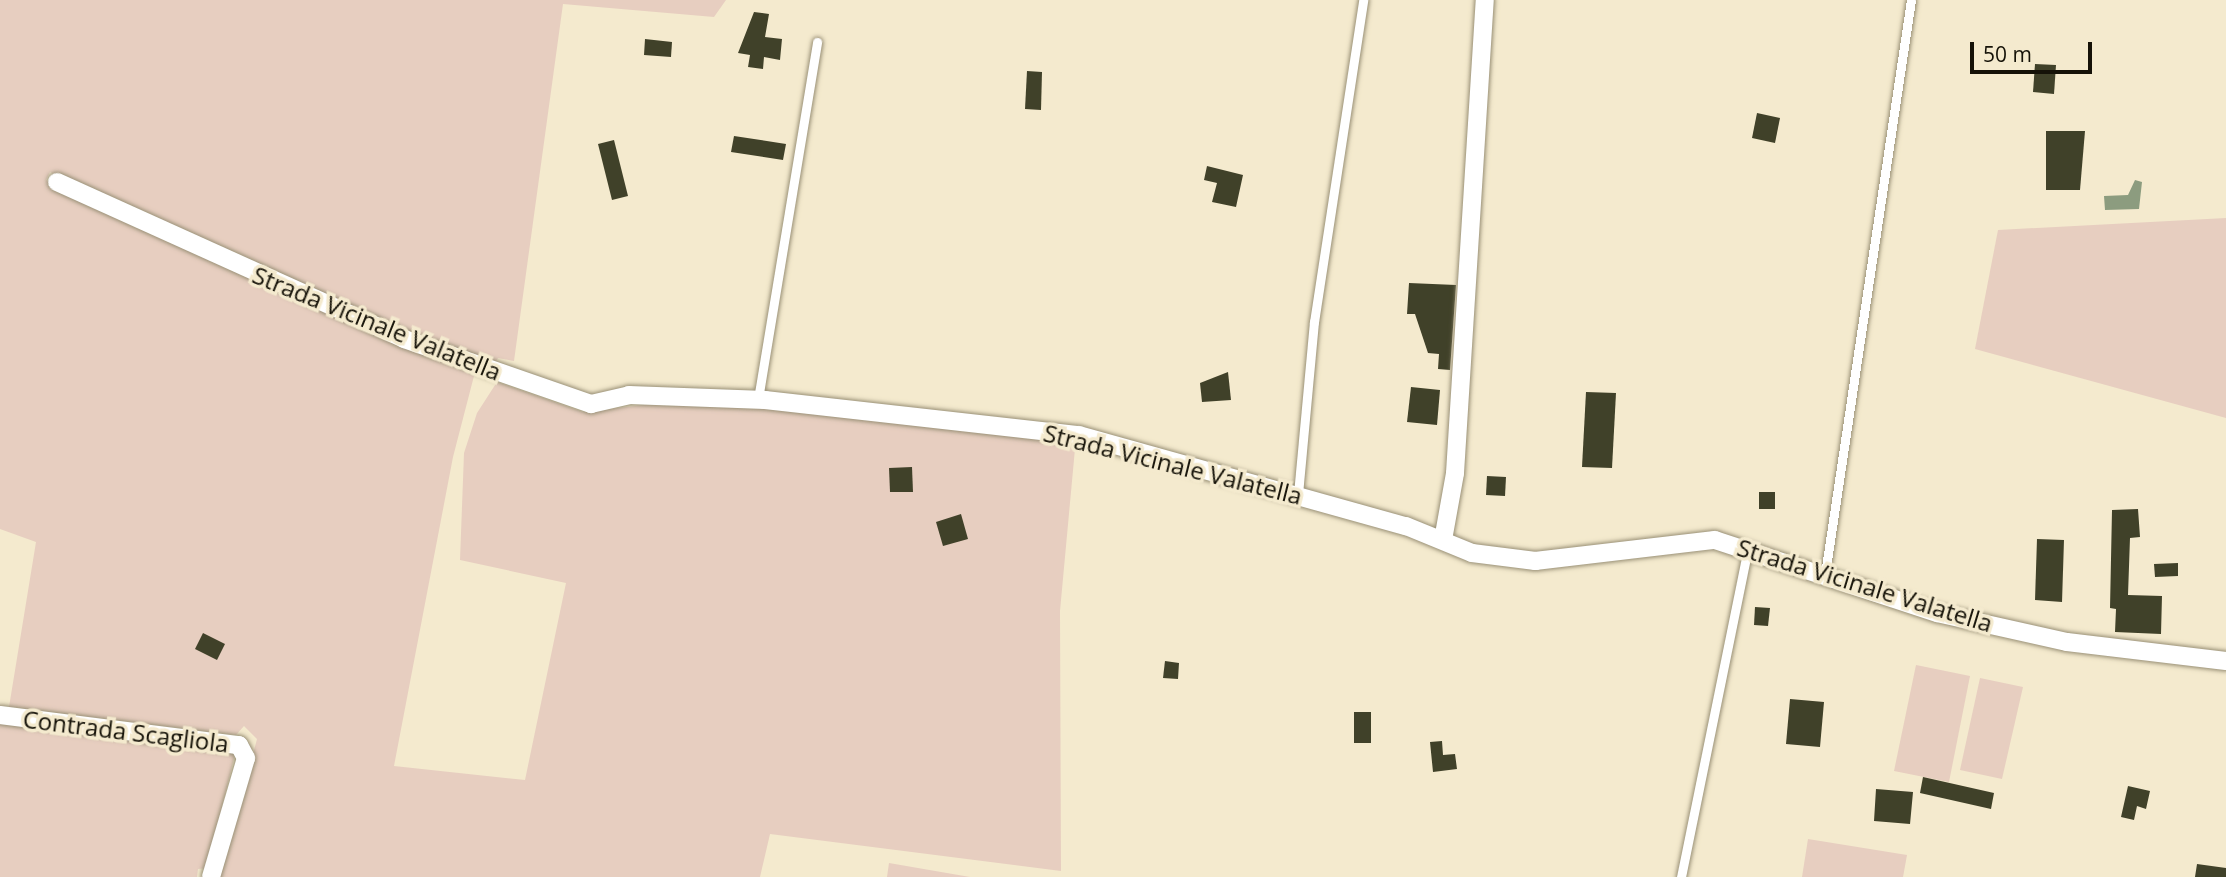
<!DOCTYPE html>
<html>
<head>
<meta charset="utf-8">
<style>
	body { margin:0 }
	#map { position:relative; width:2226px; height:877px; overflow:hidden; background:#f4eace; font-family:"Open Sans",sans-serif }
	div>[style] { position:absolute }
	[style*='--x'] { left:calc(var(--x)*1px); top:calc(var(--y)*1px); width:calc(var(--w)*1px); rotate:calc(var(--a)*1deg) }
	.green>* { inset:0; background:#e7cec0 }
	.water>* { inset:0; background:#8c9c7f }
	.building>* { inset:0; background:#404129 }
	.roads { filter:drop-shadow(0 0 2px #999076) drop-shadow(0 0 2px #999076) }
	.lane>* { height:9px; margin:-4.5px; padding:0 4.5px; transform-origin:4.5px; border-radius:4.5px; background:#fff }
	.street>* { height:18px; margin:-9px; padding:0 9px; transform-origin:9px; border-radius:9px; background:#fff }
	span { translate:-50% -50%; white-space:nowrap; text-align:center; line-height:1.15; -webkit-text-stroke:7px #f4eace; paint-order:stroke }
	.street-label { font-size:24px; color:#151208 }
	.scale { position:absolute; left:1970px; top:42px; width:122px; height:32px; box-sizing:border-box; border:4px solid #151208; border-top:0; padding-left:9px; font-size:21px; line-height:24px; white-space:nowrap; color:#151208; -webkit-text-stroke:5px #f4eace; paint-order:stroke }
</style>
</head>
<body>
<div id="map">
	<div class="green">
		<i style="clip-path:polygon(0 0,726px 0,714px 17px,563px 4px,514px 361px,498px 358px,494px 366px,266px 272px,50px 172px,46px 180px,474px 376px,453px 457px,394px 766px,525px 780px,566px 583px,460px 560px,464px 453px,477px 413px,497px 382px,583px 412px,644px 405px,763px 407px,1076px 438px,1060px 611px,1061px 871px,770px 834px,760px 877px,220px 877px,257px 739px,244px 726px,236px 735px,9px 707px,36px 542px,0 529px)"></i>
		<i style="clip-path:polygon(2226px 218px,2226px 418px,1975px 349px,1998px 230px)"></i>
		<i style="clip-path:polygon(1916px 665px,1970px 676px,1949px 782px,1894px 771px)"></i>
		<i style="clip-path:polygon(1980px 678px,2023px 687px,2002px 779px,1960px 770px)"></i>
		<i style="clip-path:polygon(0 720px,235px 754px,207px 868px,198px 869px,197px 877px,0 877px)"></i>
		<i style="clip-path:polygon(1808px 839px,1907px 855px,1903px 877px,1802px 877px)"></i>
		<i style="clip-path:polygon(889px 863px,970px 877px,887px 877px)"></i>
	</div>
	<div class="water">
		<i style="clip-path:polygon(2135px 180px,2142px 182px,2139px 209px,2105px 210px,2104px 196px,2128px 195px)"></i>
	</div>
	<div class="building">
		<i style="clip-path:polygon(754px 12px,769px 14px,765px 37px,782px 39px,780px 60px,764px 57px,763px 69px,748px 67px,750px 55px,738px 53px)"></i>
		<i style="clip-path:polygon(645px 39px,672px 42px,671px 57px,644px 55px)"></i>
		<i style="clip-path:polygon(2035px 64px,2056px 65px,2054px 94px,2033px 92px)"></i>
		<i style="clip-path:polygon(1027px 71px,1042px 72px,1041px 110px,1025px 109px)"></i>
		<i style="clip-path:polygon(1757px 113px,1780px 118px,1775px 143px,1752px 138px)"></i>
		<i style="clip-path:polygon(2046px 131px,2085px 131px,2080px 190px,2046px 190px)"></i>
		<i style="clip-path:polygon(734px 136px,786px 144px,783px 160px,731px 152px)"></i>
		<i style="clip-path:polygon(614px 140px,628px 196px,612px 200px,598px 144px)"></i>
		<i style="clip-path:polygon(1207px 166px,1243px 175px,1236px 207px,1212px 202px,1217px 183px,1204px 180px)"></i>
		<i style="clip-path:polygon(1409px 283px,1456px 285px,1450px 370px,1438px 369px,1439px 354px,1428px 353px,1415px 314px,1407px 314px)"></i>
		<i style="clip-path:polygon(1228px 372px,1231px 400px,1202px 402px,1200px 383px)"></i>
		<i style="clip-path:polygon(1411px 387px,1440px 390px,1437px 425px,1407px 422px)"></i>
		<i style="clip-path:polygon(1586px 392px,1616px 393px,1612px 468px,1582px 467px)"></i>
		<i style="clip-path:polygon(912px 467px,913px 492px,890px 492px,889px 468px)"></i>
		<i style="clip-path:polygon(1487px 476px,1506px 477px,1505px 496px,1486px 495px)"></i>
		<i style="clip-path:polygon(1759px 492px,1775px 492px,1775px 509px,1759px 509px)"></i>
		<i style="clip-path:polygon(2138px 509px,2140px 537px,2130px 538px,2128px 595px,2162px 596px,2161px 634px,2115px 632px,2116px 609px,2110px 608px,2112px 510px)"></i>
		<i style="clip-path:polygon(961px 514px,968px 539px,943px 546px,936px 522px)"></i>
		<i style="clip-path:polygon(2037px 539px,2064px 540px,2062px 602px,2035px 600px)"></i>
		<i style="clip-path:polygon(2178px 563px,2178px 576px,2155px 577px,2154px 564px)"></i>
		<i style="clip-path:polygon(1755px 607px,1770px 608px,1768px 626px,1754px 625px)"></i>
		<i style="clip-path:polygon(203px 633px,225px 644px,217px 660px,195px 649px)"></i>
		<i style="clip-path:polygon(1165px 661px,1179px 663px,1178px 679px,1163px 678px)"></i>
		<i style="clip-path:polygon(1790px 699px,1824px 702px,1820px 747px,1786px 744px)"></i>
		<i style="clip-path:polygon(1354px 712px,1371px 712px,1371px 743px,1354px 743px)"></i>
		<i style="clip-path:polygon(1442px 741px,1443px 755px,1455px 754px,1457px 769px,1433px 772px,1430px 742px)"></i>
		<i style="clip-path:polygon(1923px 777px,1994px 793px,1991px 809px,1920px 793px)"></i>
		<i style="clip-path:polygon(2128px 786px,2150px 791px,2146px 809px,2137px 806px,2134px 820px,2121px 817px)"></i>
		<i style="clip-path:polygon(1876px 789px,1913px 792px,1910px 824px,1874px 821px)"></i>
		<i style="clip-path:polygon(2197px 864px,2226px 868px,2226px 877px,2195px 877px)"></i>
	</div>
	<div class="roads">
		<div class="lane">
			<i style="--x:758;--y:399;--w:362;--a:-80.6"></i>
			<i style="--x:1298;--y:494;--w:173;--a:-84.7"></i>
			<i style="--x:1314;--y:322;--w:326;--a:-81.3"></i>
			<i style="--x:1825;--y:574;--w:580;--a:-81.48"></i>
			<i style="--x:1681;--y:877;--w:336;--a:-78.5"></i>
		</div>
		<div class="street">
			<i style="--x:57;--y:182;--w:381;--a:24.3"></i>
			<i style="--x:404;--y:339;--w:198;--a:19.2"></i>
			<i style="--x:591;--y:404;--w:39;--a:-13"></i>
			<i style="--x:629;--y:395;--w:136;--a:2.1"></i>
			<i style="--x:765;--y:400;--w:316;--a:6.4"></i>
			<i style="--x:1079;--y:435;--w:339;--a:15.6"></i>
			<i style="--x:1406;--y:526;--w:71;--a:22.2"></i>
			<i style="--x:1472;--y:553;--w:64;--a:7.2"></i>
			<i style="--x:1535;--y:561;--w:181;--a:-6.7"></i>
			<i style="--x:1715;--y:540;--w:234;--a:18.2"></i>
			<i style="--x:1937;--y:613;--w:133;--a:12.6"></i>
			<i style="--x:2067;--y:642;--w:160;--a:6.8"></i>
			<i style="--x:1443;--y:540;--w:68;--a:-79.8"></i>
			<i style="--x:1455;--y:473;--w:474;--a:-86.4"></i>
			<i style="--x:0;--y:715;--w:241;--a:7.2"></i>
			<i style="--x:239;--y:745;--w:15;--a:62"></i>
			<i style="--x:246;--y:758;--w:124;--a:106.4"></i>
		</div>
	</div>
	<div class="street-label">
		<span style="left:377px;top:323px;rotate:22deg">Strada Vicinale Valatella</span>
		<span style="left:1173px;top:464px;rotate:14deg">Strada Vicinale Valatella</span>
		<span style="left:1865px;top:585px;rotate:17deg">Strada Vicinale Valatella</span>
		<span style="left:126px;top:731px;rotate:7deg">Contrada Scagliola</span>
	</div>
	<div class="scale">50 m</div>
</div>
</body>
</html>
